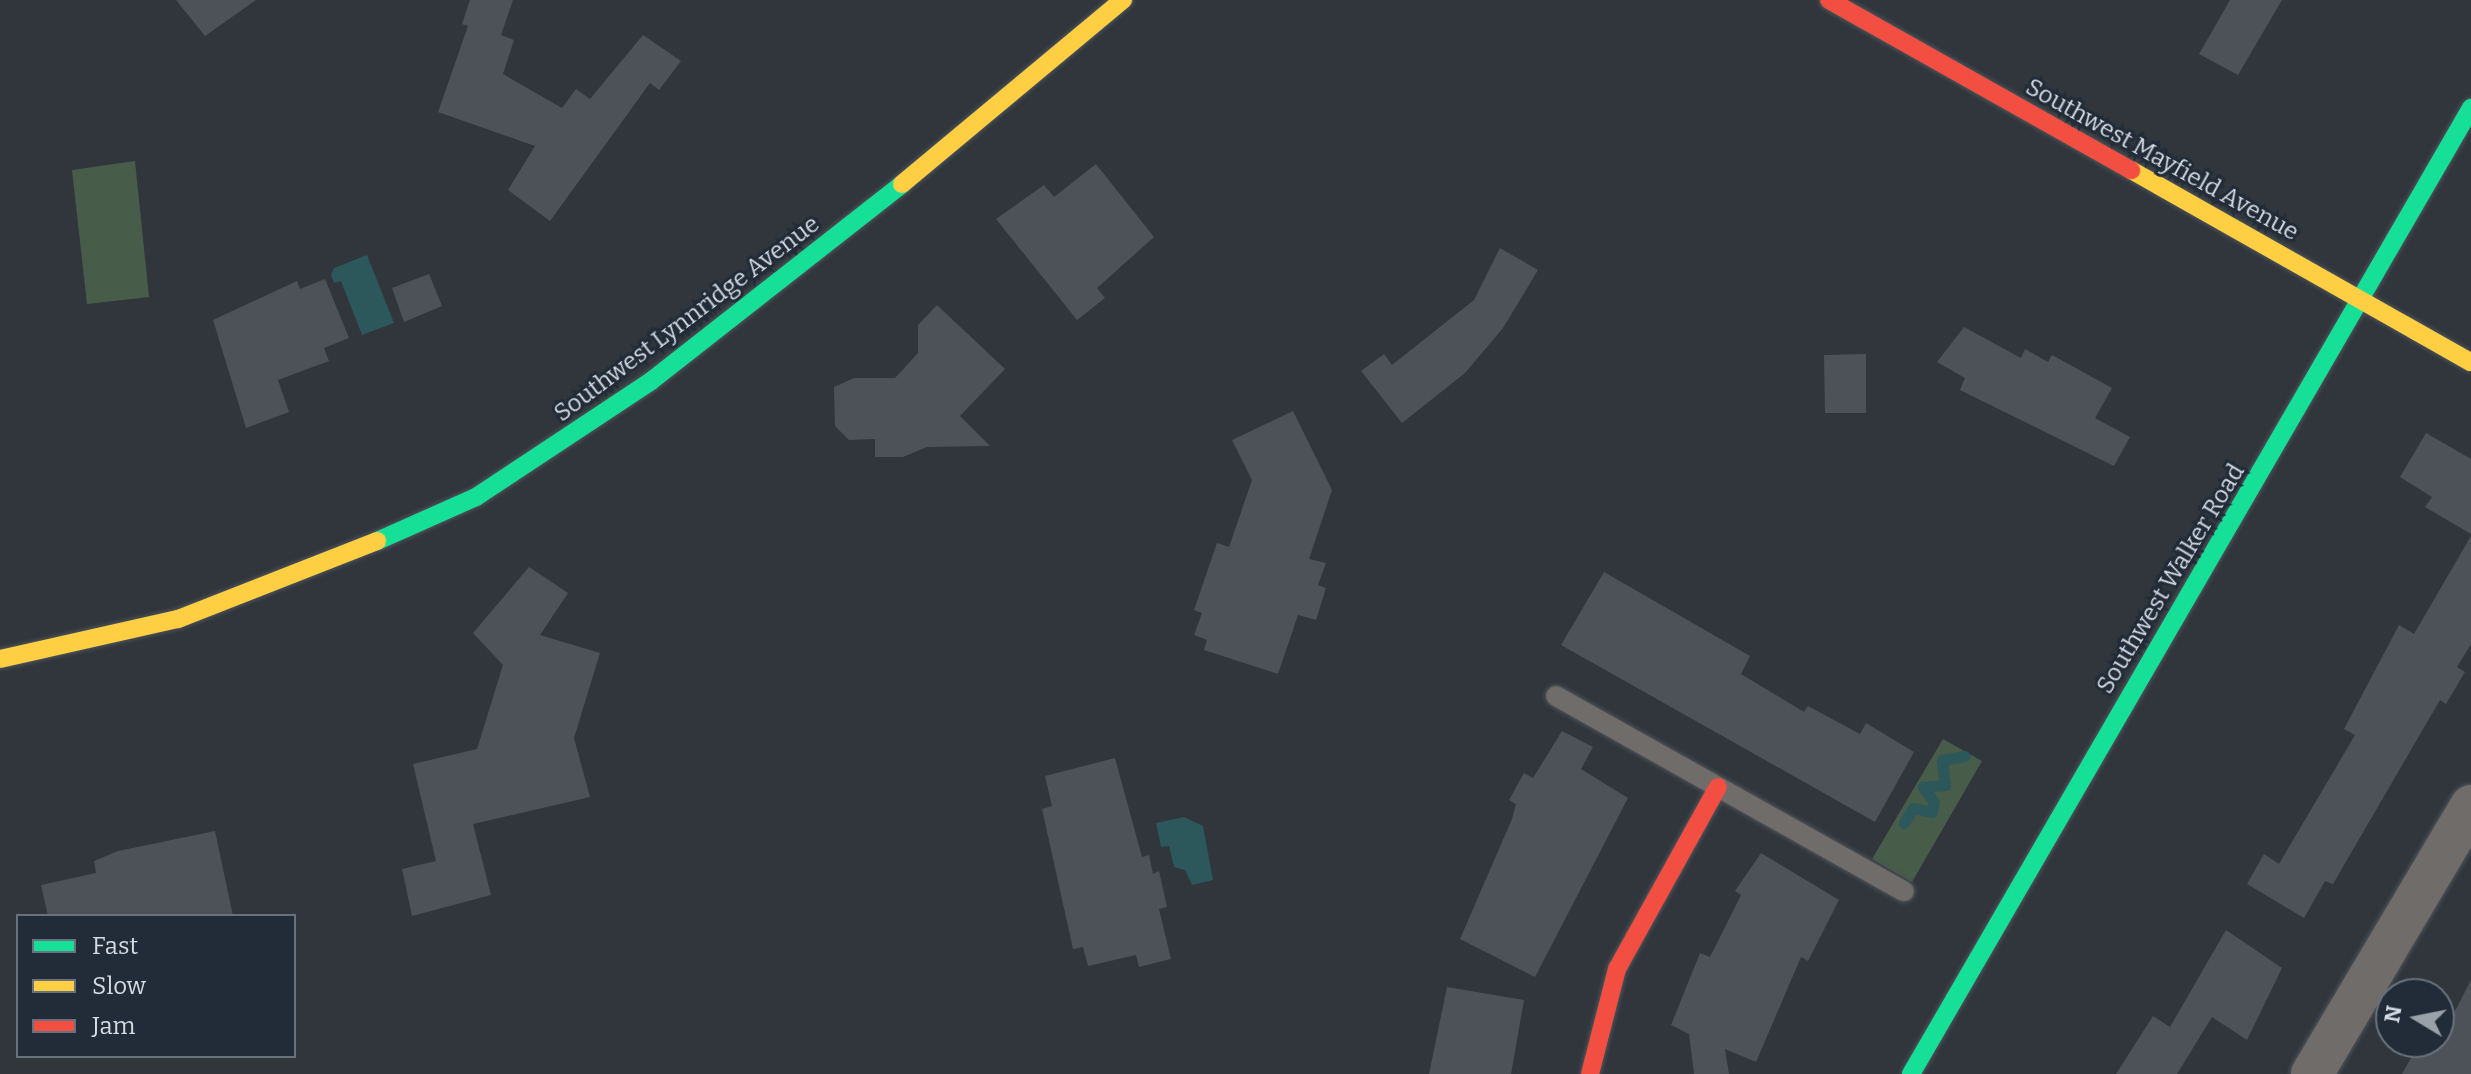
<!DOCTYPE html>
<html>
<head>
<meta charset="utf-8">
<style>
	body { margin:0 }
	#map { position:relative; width:2471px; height:1074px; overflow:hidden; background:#30363c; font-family:Bitter,serif }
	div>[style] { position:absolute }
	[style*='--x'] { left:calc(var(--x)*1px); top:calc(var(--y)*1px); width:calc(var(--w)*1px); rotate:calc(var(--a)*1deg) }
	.green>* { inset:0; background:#485c4a }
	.water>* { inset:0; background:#2c575b }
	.stream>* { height:11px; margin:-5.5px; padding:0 5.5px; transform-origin:5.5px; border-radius:5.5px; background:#2c575b }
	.building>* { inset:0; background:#4d5258 }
	.roads { filter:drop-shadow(0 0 2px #4e5459) drop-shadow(0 0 2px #4e5459) }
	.lane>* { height:20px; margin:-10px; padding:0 10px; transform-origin:10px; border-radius:10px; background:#6f6c69 }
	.street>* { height:42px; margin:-21px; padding:0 21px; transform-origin:21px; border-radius:21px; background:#6f6c69 }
	.fast>* { height:18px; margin:-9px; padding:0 9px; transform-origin:9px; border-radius:9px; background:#16e098 }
	.slow>* { height:18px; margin:-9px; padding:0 9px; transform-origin:9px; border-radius:9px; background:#ffcf43 }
	.jam>* { height:18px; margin:-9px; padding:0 9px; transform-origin:9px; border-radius:9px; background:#f24e42 }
	span { translate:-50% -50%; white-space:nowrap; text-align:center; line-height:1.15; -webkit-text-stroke:6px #212c38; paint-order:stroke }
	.street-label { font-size:24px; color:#d4dbe3 }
	.legend { position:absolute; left:16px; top:914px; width:280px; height:144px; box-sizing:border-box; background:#212c38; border:2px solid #69727c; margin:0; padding:10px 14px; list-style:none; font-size:24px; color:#d4dbe3 }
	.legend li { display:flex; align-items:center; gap:16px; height:40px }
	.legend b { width:40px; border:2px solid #69727c }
	.north { position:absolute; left:2375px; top:978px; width:80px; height:80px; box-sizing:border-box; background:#212c38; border:2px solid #69727c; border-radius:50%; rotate:280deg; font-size:22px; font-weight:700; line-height:32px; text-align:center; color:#d4dbe3 }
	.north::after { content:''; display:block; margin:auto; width:28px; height:36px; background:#9ba1a9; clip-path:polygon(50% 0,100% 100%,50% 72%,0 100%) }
</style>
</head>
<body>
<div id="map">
	<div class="green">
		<i style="clip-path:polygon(135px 161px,149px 297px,87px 304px,72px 170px)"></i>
		<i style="clip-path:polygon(1943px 739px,1982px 761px,1912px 882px,1872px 859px)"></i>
	</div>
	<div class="water">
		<i style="clip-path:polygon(367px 255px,394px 323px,362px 335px,341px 281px,334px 283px,331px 275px,334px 268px)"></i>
		<i style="clip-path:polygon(1184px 817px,1203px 826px,1213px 880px,1192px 885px,1185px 870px,1174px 867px,1169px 846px,1161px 847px,1156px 823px)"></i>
	</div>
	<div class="stream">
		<i style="--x:1904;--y:823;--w:17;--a:-59"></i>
		<i style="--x:1913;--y:808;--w:19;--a:12"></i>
		<i style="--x:1932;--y:812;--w:10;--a:-79"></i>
		<i style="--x:1934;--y:802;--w:19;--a:-126"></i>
		<i style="--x:1923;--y:787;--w:22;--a:-5"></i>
		<i style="--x:1945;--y:785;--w:25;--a:-97"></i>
		<i style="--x:1942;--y:760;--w:23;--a:-10"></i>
	</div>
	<div class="building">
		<i style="clip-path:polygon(176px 0,256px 0,205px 36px)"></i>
		<i style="clip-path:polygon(470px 0,513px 0,501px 35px,514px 40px,503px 74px,562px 108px,576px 89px,590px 99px,643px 35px,681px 61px,659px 90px,650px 83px,550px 221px,508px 190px,535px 146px,438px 112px,468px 26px,462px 24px)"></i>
		<i style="clip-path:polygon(2230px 0,2282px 0,2238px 75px,2199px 54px)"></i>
		<i style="clip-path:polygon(1096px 164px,1154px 237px,1097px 288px,1105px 298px,1077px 320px,996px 219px,1044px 185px,1054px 197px)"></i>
		<i style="clip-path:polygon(1500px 248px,1538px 270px,1503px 328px,1465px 373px,1402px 423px,1361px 371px,1384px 354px,1392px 365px,1474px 300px)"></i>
		<i style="clip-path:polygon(429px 274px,442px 306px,404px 322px,392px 288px)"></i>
		<i style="clip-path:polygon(325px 279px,349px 338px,324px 348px,329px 361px,278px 380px,289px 412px,246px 428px,213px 320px,297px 281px,300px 289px)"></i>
		<i style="clip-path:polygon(937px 305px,1005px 369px,960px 416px,990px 446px,927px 447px,903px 457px,875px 457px,875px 439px,849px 440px,835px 426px,834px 387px,854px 378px,895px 378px,918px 353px,918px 325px)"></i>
		<i style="clip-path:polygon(1964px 327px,2021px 358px,2025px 349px,2048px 362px,2052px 355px,2112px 388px,2095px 418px,2130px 437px,2114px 466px,1960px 390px,1965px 378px,1937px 362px)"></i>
		<i style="clip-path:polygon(1866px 354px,1866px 413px,1825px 413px,1824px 355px)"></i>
		<i style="clip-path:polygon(1293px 411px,1332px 490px,1309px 559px,1326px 563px,1318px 585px,1326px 588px,1316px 620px,1298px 615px,1278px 674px,1204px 650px,1207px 640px,1194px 635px,1202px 613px,1194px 610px,1217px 543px,1229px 547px,1252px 480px,1232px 440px)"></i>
		<i style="clip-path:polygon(2426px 433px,2471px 459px,2471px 534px,2425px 507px,2432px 497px,2400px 477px)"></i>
		<i style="clip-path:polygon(2471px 536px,2471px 644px,2457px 667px,2465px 672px,2446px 704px,2440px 700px,2333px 884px,2325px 881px,2304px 918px,2247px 884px,2264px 854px,2279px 864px,2355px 735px,2344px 729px,2399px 625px,2414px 634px)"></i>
		<i style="clip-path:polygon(529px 567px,568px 593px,540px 635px,600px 653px,574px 738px,590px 797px,473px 824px,491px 895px,412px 916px,402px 869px,436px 861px,413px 764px,477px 749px,503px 665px,473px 633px)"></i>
		<i style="clip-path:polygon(1604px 572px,1750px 656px,1741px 674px,1804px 712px,1808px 706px,1860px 734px,1866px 723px,1914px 752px,1875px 822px,1561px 645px)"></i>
		<i style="clip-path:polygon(1562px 731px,1593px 747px,1581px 769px,1628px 798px,1535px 977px,1460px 939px,1512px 819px,1516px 804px,1509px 800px,1524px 773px,1533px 778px)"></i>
		<i style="clip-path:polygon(1115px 758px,1142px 857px,1149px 855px,1153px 874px,1159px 871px,1167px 907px,1159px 909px,1171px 959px,1139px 967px,1136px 955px,1088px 966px,1083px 947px,1073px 949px,1042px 809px,1052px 806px,1045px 776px)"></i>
		<i style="clip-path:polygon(215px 831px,233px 916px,48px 916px,41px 885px,96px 873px,94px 861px,118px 851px)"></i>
		<i style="clip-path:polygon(1761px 853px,1839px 900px,1808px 961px,1801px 957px,1756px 1062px,1725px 1049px,1729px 1074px,1694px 1074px,1689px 1034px,1671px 1025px,1700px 953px,1710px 957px,1741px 895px,1735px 891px)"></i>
		<i style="clip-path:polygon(2226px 930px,2282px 968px,2247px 1040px,2212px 1017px,2177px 1074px,2116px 1074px,2153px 1016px,2170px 1027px)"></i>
		<i style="clip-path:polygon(2471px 980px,2471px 1074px,2402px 1074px,2420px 1042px,2439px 1042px)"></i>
		<i style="clip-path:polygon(1447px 987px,1524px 1000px,1511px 1074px,1429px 1074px)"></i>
	</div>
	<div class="roads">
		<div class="lane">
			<i style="--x:1556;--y:696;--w:399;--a:29.3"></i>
		</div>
		<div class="street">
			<i style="--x:2312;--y:1074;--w:312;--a:-59.3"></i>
		</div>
		<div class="fast">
			<i style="--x:377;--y:541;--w:108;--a:-24"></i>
			<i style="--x:476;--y:497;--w:210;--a:-33.5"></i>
			<i style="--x:651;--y:381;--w:319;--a:-38.1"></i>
			<i style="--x:1911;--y:1074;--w:1117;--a:-59.9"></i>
		</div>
		<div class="slow">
			<i style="--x:2131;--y:170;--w:390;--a:29.5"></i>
			<i style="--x:902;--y:184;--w:288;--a:-39.8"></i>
			<i style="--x:0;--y:659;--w:182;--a:-12.7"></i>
			<i style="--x:178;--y:619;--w:214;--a:-21.4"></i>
		</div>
		<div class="jam">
			<i style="--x:1829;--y:0;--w:347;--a:29.4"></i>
			<i style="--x:1590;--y:1074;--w:108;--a:-75.6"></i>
			<i style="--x:1617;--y:969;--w:208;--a:-61"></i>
		</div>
	</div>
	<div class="street-label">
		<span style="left:2162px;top:160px;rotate:29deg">Southwest Mayfield Avenue</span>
		<span style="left:687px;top:319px;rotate:-37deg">Southwest Lynnridge Avenue</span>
		<span style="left:2171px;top:579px;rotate:-59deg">Southwest Walker Road</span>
	</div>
	<ul class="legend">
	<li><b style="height:10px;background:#16e098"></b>Fast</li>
	<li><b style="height:10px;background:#ffcf43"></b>Slow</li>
	<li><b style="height:10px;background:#f24e42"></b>Jam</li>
	</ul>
	<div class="north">N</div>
</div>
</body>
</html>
